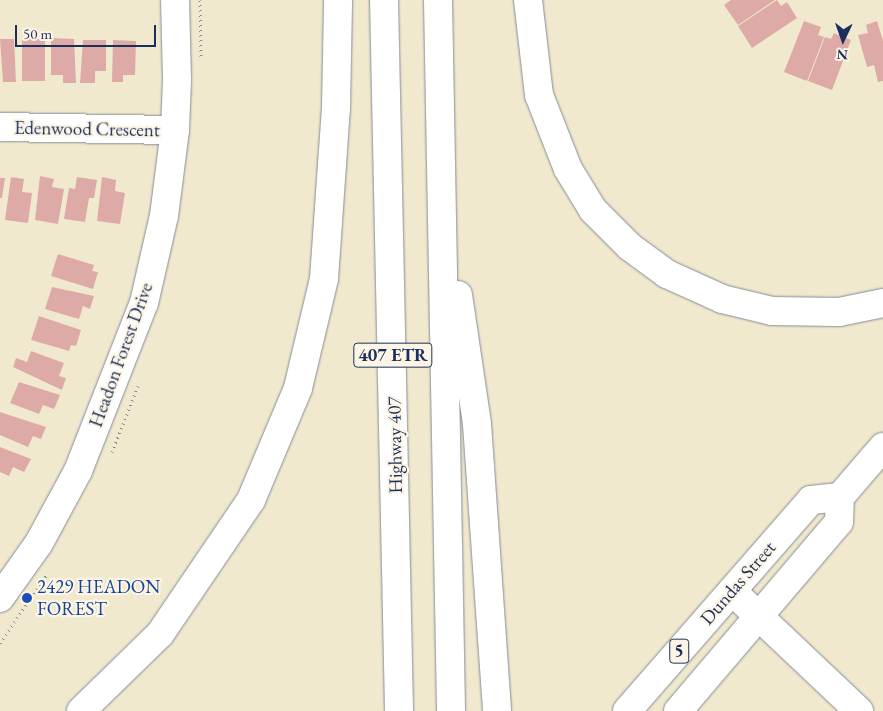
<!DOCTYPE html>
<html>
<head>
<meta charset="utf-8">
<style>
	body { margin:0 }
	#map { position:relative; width:883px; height:711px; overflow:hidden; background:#f0e9ce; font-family:"EB Garamond",serif }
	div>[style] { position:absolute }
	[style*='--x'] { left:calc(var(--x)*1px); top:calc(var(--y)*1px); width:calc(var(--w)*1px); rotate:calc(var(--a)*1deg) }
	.building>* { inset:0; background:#deaaa8 }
	.path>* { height:3px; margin-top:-1.5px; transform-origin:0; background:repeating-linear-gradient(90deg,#868c96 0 1px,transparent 0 5px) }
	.roads { filter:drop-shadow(0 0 1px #868c96) drop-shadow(0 0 1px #868c96) }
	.minor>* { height:28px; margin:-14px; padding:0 14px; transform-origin:14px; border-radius:14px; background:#fff }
	.major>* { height:28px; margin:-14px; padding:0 14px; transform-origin:14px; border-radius:14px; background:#fff }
	.highway>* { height:28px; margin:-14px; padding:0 14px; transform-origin:14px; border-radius:14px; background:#fff }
	.dots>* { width:14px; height:14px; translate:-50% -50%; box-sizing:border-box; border:2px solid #fcf5e5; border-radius:50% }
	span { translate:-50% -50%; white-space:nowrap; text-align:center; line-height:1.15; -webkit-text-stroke:4.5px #fcf5e5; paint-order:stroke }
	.shield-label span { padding:1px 4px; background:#fcf5e5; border:1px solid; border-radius:4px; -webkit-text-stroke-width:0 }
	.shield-label { font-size:18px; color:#1b2f5e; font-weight:700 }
	.street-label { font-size:19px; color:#1b2f5e }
	.transit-label { font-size:19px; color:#164399 }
	.left { translate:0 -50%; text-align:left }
	.north { position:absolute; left:818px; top:15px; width:50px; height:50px; -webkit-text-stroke:4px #fcf5e5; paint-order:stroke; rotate:183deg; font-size:14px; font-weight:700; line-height:20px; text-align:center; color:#1b2f5e }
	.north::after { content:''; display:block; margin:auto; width:18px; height:22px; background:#1b2f5e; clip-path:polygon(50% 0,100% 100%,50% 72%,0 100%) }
	.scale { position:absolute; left:15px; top:25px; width:141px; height:22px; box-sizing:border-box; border:2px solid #1b2f5e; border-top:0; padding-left:6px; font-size:15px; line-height:18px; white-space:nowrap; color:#1b2f5e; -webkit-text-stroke:4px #fcf5e5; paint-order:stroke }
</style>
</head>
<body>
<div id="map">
	<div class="building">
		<i style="clip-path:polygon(731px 0,775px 0,738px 25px,724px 5px)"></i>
		<i style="clip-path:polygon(777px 0,781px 6px,787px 2px,797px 18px,752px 48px,738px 26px)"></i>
		<i style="clip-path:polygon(804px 21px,821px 27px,818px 35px,824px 37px,807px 81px,784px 72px)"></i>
		<i style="clip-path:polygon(877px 21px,883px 41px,883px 81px,878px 82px,874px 65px,867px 67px,858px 35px,868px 33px,866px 25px)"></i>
		<i style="clip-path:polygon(834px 33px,851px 40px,832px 90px,808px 81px,825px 37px,831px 39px)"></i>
		<i style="clip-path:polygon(51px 38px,74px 39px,76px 83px,63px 83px,63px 75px,51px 75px)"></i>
		<i style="clip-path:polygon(0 39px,14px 39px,16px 82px,3px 82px)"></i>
		<i style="clip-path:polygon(22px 39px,45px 39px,45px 81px,22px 81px)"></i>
		<i style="clip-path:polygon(83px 40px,106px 40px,106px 71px,95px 71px,95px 83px,80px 83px)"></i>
		<i style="clip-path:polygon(113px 40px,136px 41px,135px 75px,123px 75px,123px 82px,112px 82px)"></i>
		<i style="clip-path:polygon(40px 176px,54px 179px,52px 187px,64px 189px,58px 224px,35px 220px)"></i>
		<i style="clip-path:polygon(11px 177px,24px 179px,22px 192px,32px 193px,28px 223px,5px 220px)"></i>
		<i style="clip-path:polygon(77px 177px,97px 180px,94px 198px,89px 198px,85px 222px,64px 219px,69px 188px,75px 189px)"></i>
		<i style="clip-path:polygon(102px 177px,116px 180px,115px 191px,125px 193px,120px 224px,97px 221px)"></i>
		<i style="clip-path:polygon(0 178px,5px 178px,2px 198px,0 198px)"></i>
		<i style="clip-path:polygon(58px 254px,94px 265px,92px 271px,98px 272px,93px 289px,51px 276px)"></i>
		<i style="clip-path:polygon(52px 287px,94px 296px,90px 309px,83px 306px,79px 319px,45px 309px)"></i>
		<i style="clip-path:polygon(39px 316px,81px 330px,76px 346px,71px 345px,69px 351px,31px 340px)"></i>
		<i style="clip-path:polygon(31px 351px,64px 363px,59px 376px,66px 378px,62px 390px,13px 367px,16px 358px,27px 362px)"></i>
		<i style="clip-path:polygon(19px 382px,60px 395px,54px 409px,43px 405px,39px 414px,10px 403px)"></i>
		<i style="clip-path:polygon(0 412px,46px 427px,41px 439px,33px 436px,28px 447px,0 435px)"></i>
		<i style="clip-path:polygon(0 447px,31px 459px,24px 472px,13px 467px,9px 476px,0 472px)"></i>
	</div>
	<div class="path">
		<i style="--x:200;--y:0;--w:59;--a:89"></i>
		<i style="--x:112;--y:452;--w:71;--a:-68.5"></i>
		<i style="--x:0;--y:643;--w:83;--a:-55.7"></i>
	</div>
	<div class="roads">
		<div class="minor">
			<i style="--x:0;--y:127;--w:175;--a:1"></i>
			<i style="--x:0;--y:598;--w:67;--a:-54.7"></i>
			<i style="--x:39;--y:543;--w:82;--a:-61.6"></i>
			<i style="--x:78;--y:471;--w:180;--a:-68.6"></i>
			<i style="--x:144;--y:303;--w:89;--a:-77.1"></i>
			<i style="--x:164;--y:216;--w:87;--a:-82.7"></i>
			<i style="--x:175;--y:130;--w:50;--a:-87.7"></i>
			<i style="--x:177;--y:80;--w:80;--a:-91.4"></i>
		</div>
		<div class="major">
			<i style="--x:627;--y:711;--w:280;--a:-48.9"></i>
			<i style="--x:811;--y:500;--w:29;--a:-6"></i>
			<i style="--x:678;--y:711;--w:248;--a:-49.6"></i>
			<i style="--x:839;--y:522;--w:25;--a:-88"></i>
			<i style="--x:840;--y:497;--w:66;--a:-49.3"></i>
		</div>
		<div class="highway">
			<i style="--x:384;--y:0;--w:711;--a:88.79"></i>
			<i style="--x:438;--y:0;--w:711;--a:88.95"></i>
			<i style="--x:528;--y:0;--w:96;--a:83.4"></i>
			<i style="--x:539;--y:95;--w:79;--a:68.6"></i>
			<i style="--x:568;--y:169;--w:48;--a:58.6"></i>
			<i style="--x:593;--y:210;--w:52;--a:45"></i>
			<i style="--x:630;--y:247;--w:46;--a:36.1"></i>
			<i style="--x:667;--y:274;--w:60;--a:24.4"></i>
			<i style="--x:722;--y:299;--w:51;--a:13.5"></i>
			<i style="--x:772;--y:311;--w:67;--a:0.9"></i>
			<i style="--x:839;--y:312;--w:45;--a:-11.6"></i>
			<i style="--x:458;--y:295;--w:130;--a:81.6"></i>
			<i style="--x:477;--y:424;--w:288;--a:86"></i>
			<i style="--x:732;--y:591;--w:175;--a:43.4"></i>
			<i style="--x:81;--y:711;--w:110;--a:-44.3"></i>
			<i style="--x:160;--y:634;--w:162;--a:-55.8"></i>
			<i style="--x:251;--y:500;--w:121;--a:-67.2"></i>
			<i style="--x:298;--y:388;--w:112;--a:-76.6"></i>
			<i style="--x:324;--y:279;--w:171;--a:-86"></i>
			<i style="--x:336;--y:108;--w:108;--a:-88.9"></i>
		</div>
	</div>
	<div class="dots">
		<i style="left:27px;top:598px;background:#1a4fb4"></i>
	</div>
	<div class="shield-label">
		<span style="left:393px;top:355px">407 ETR</span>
		<span style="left:679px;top:651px">5</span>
	</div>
	<div class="street-label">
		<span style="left:87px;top:129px;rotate:1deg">Edenwood Crescent</span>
		<span style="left:121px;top:355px;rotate:-70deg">Headon Forest Drive</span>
		<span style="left:395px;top:445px;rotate:-91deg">Highway 407</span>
		<span style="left:738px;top:583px;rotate:-49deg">Dundas Street</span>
	</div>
	<div class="transit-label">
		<span class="left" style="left:37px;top:598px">2429 HEADON<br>FOREST</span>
	</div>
	<div class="north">N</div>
	<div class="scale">50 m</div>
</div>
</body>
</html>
